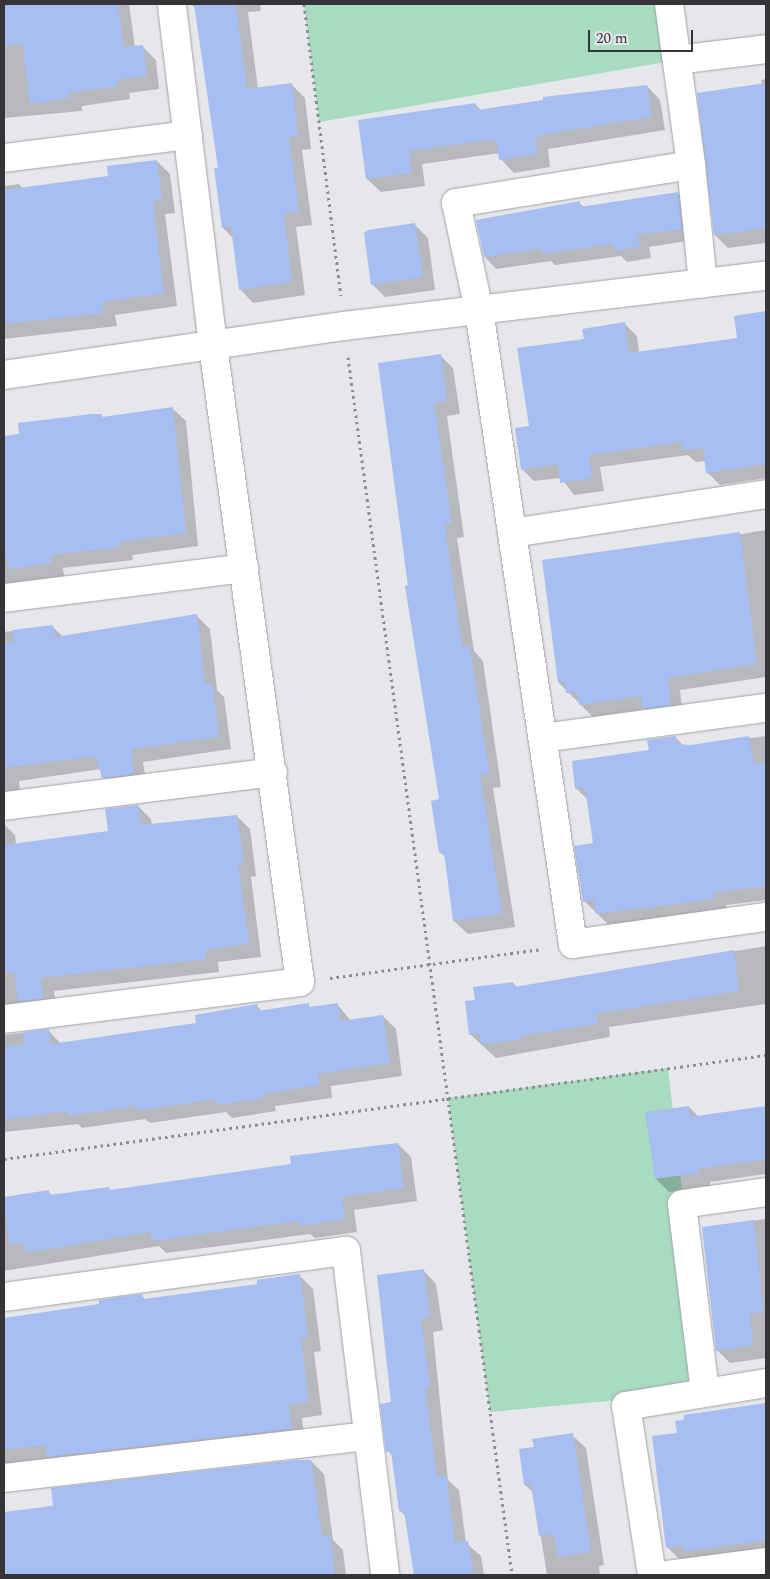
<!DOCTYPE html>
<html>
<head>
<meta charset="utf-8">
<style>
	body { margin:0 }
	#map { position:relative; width:770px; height:1579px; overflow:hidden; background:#e5e7eb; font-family:Spectral,serif }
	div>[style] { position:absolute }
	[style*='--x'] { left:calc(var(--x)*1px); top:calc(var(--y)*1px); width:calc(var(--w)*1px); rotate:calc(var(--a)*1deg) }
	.green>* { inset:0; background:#a8dbc0 }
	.shadow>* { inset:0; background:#0003 }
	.building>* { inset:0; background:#a6bef2 }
	.path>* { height:3px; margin-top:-1.5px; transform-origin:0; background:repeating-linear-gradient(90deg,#8d8e91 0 2.5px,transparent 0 6.5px) }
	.roads { filter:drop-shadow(0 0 1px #a0a2a6) drop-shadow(0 0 1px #a0a2a6) }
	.minor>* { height:28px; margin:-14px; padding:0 14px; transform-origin:14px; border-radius:14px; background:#fff }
	.tertiary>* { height:28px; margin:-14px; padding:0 14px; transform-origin:14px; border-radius:14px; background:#fff }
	span { translate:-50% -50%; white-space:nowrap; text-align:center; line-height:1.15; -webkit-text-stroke:5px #e5e7eb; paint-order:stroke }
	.frame { position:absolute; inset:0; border:5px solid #353537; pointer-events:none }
	.scale { position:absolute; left:588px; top:30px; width:105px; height:22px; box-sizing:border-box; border:2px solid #353537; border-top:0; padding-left:6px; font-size:15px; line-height:18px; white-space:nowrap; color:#353537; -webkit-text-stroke:4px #e5e7eb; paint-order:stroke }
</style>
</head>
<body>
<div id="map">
	<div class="green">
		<i style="clip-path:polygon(304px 4px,669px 4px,677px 60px,319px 122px)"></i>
		<i style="clip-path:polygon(668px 1068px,705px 1392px,490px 1412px,448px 1098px)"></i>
	</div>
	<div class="shadow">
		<i style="clip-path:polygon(4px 4px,129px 4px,135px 47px,142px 46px,156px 60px,159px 89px,129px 93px,130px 99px,82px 106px,82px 111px,4px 118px)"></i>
		<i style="clip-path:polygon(191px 4px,260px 4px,261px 11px,248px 12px,258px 89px,291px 84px,305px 98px,311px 149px,302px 150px,312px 225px,296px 227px,305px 295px,253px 303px,240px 289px,233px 238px,223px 228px,219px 169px,196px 9px)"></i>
		<i style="clip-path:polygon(766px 79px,766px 243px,728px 248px,715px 235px,698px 94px,762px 85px,761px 80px)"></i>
		<i style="clip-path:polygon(647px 86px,660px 100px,665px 130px,548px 149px,550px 167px,514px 173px,501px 159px,500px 153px,422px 164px,425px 186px,381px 192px,367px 179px,359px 121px,475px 104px,481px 110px)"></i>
		<i style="clip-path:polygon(157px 161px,170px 174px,175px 213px,165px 214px,177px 306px,115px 315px,117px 326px,4px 339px,4px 186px,19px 184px,23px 189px,110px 177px)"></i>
		<i style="clip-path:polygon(678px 194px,689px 205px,693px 240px,649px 247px,651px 258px,627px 262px,621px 256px,555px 265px,551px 261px,496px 269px,485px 257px,579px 203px,584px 207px)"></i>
		<i style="clip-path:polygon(415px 225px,428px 238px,435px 290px,385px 297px,372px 284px)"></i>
		<i style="clip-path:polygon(766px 312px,766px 478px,720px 485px,707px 472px,706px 461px,696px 462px,688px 455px,600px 467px,604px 491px,574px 495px,561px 478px,534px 481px,522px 469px,530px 427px,585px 340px,624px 323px,637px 336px,639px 352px,738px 339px,735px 317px)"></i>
		<i style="clip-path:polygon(440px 355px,453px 368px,460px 414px,447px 416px,464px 537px,457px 538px,474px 651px,483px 661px,501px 787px,493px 788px,515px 927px,468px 934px,454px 921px,446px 858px,440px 852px,441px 801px,415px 640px,380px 364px)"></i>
		<i style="clip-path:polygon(172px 408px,186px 421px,198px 546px,132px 555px,133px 560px,63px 568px,64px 576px,4px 584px,4px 438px,101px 415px,104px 418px)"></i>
		<i style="clip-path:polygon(766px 530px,766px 677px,680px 690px,683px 717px,657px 721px,645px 709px,593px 717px,559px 683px,711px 539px)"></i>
		<i style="clip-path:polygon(197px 616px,210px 629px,217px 690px,224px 697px,231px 749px,143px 762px,147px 786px,116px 790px,103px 777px,101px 769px,19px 781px,20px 791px,4px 812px,4px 632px,52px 626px,63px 637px)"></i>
		<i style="clip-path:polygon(766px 736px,766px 900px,726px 905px,727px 911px,610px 926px,584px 901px,595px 844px,589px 801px,577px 789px,573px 762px,650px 751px,675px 737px,684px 746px,691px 746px)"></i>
		<i style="clip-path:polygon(138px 806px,151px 819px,152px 826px,237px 816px,250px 829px,256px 876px,251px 877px,261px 957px,218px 962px,219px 972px,54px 991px,57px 1011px,4px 1025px,4px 824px,15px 835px,16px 844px,109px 833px)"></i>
		<i style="clip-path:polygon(766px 946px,766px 1004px,609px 1027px,610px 1037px,496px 1058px,470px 1034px,477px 1001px,513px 983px,518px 988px)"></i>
		<i style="clip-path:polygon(337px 1004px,351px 1021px,383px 1016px,396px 1029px,402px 1076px,331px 1086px,332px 1098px,275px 1106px,276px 1111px,232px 1118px,226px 1112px,150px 1123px,145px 1119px,82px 1128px,78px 1124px,4px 1132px,4px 1035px,48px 1030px,61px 1044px,198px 1024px,256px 1005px,262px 1011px,308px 1005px,312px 1008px)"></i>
		<i style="clip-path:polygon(689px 1107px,699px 1117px,766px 1107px,766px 1174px,710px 1182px,710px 1186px,669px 1192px,656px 1179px)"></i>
		<i style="clip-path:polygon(398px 1144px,411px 1157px,417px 1201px,354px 1210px,357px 1232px,315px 1238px,310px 1234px,166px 1253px,159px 1246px,4px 1271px,4px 1198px,48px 1192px,53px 1196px,109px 1188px,112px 1191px,293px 1165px)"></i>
		<i style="clip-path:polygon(766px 1219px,766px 1358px,730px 1363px,717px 1350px,703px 1228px)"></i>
		<i style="clip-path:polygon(423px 1270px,436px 1284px,443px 1330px,433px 1332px,448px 1480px,459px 1490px,466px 1543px,481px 1556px,484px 1575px,416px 1575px,406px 1516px,400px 1511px,393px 1457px,388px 1451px,392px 1403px)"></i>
		<i style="clip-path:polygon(299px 1275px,313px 1289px,321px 1351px,314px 1352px,322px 1415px,302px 1418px,305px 1442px,61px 1470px,50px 1459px,4px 1465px,4px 1319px,101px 1306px,142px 1296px,146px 1300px,259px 1285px)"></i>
		<i style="clip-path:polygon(766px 1404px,766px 1561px,681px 1561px,668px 1548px,678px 1434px,685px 1416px)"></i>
		<i style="clip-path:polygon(572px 1435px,586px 1448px,604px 1565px,599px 1566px,600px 1575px,547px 1575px,534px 1493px,525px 1485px,535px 1448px)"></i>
		<i style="clip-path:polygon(311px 1461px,324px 1474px,333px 1540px,343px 1550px,346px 1575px,4px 1575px,4px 1514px)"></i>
	</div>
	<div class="building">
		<i style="clip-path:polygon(4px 4px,118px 4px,124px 47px,143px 45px,147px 76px,117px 80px,118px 86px,69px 93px,70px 98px,30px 104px,22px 43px,4px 46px)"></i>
		<i style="clip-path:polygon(194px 4px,236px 4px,247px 89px,292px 83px,298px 136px,289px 137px,299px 212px,284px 214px,292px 282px,239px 290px,231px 227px,222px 228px,214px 168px,218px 168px)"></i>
		<i style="clip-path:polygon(766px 83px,766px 228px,714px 235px,697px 93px)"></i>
		<i style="clip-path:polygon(647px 85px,652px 117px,535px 136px,538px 154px,499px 160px,496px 139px,409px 151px,412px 173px,366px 179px,358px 120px,476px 103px,477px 110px,543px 100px,543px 97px)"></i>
		<i style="clip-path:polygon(157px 160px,162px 200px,153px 201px,164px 293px,102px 302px,104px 313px,4px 324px,4px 190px,108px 176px,107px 166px)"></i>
		<i style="clip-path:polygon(678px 192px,682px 229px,638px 235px,640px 247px,614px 251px,613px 244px,542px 254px,541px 249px,484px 257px,476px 220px,580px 201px,580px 207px)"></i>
		<i style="clip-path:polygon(415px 223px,423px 277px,371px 285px,364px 233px,368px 230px)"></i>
		<i style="clip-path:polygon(766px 311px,766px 464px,706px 473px,703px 448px,682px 451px,681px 442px,589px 455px,592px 478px,560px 483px,558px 464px,521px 470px,515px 428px,529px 426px,517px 348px,584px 339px,582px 329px,625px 322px,629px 353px,737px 338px,734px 316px)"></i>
		<i style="clip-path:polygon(441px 354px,447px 401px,434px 403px,452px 524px,445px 525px,462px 647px,470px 646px,489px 774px,480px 775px,502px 914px,453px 921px,444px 852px,439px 853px,431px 801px,439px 799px,405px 586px,408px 585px,378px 363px)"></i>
		<i style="clip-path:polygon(173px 407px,186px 533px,120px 542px,120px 547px,50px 555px,52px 563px,8px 569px,4px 536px,4px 436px,19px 434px,18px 423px,92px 414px,102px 414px,102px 417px)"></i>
		<i style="clip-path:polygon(740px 532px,757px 664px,668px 678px,671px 705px,643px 709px,641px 696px,579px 705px,577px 692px,566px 693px,565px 682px,558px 683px,542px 560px)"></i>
		<i style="clip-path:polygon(197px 614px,205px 684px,212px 683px,219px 737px,131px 749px,134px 774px,102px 778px,96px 756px,4px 768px,4px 643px,14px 642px,12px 630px,53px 625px,55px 637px)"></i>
		<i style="clip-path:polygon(676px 736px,677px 744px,691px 745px,749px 736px,754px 764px,766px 762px,766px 886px,714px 893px,715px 899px,596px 914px,594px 900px,583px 902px,574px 846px,593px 843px,585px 788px,575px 789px,572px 761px,649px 750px,647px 740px)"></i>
		<i style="clip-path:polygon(138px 805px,141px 825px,237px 815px,244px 863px,238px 864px,249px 944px,205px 950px,206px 959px,41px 978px,44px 998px,18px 1001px,14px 972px,4px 973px,4px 845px,108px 831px,105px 809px)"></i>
		<i style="clip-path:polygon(734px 950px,739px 991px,596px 1014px,598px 1024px,521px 1036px,522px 1039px,481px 1045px,480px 1034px,469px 1035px,465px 1001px,475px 1000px,473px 987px,513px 982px,514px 987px)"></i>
		<i style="clip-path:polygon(309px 1003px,309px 1007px,338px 1003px,340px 1021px,383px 1015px,390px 1063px,318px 1074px,320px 1085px,263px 1094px,263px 1098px,217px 1105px,217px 1099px,136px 1111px,135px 1106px,68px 1116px,67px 1111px,4px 1120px,4px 1047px,24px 1044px,23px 1032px,49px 1029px,51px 1044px,196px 1023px,195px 1015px,257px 1004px,258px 1011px)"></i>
		<i style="clip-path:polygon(689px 1106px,690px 1117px,766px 1106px,766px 1159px,697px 1169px,698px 1173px,655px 1179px,645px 1112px)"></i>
		<i style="clip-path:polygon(398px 1143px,404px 1188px,342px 1197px,345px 1219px,300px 1226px,299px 1221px,152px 1241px,150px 1232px,26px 1253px,25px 1243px,9px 1245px,4px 1197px,49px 1190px,50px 1195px,109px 1187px,110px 1190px,291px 1164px,290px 1156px)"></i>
		<i style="clip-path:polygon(754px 1220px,763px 1312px,750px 1314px,753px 1345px,716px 1351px,702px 1227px)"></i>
		<i style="clip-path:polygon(424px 1269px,430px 1317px,421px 1319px,430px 1387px,425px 1387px,437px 1477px,446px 1475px,455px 1543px,468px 1541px,473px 1575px,414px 1575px,404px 1511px,399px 1511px,391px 1451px,386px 1452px,380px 1404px,391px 1402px,377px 1275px)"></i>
		<i style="clip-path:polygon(300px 1274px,308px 1338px,301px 1339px,309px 1402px,289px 1405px,292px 1429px,47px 1457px,45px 1445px,4px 1450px,4px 1318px,99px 1304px,99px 1300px,142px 1294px,143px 1299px,257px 1284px,257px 1280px)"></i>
		<i style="clip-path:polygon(766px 1403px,766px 1540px,684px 1552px,684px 1546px,666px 1548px,652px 1436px,677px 1433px,675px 1421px,684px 1420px,684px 1415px)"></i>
		<i style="clip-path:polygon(573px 1433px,591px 1552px,557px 1557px,554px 1534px,539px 1536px,531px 1484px,524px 1485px,519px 1449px,534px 1447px,532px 1439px)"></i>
		<i style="clip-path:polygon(296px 1460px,311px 1460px,322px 1536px,330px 1535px,335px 1575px,4px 1575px,4px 1512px,53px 1506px,51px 1488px)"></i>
	</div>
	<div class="path">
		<i style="--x:304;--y:4;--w:294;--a:82.8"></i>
		<i style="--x:348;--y:357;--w:1229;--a:82.33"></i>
		<i style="--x:330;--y:978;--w:214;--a:-7.8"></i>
		<i style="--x:4;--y:1159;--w:769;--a:-7.77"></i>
	</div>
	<div class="roads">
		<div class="minor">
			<i style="--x:669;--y:4;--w:162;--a:82.2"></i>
			<i style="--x:691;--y:165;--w:119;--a:84.2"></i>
			<i style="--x:677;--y:60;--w:90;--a:-7"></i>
			<i style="--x:4;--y:158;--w:185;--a:-7.1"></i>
			<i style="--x:691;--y:165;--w:238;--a:170.8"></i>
			<i style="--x:456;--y:203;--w:109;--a:77.9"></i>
			<i style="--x:479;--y:310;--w:641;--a:81.57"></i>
			<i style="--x:573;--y:944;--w:195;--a:-8"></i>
			<i style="--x:512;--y:533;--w:257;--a:-8.7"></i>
			<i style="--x:4;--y:598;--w:242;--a:-7.1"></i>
			<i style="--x:543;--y:738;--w:225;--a:-7.7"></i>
			<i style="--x:4;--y:806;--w:271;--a:-7.2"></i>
			<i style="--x:4;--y:1019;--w:298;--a:-7.1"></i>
			<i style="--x:300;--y:982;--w:643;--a:-97.78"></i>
			<i style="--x:213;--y:345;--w:343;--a:-96.9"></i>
			<i style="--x:4;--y:1297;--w:345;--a:-7.7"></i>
			<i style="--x:346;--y:1251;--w:326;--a:83.1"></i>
			<i style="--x:705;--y:1392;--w:189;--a:-97"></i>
			<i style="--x:682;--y:1204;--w:85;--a:-8.1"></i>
			<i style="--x:4;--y:1478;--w:366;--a:-6.6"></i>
			<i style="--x:652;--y:1575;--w:171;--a:-98.7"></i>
			<i style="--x:626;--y:1406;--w:142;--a:-9.3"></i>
			<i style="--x:666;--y:1575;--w:101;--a:-7.4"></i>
		</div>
		<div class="tertiary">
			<i style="--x:4;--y:375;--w:344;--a:-8.2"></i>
			<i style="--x:344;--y:326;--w:425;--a:-6.8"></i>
		</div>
	</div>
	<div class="frame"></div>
	<div class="scale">20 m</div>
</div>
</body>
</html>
